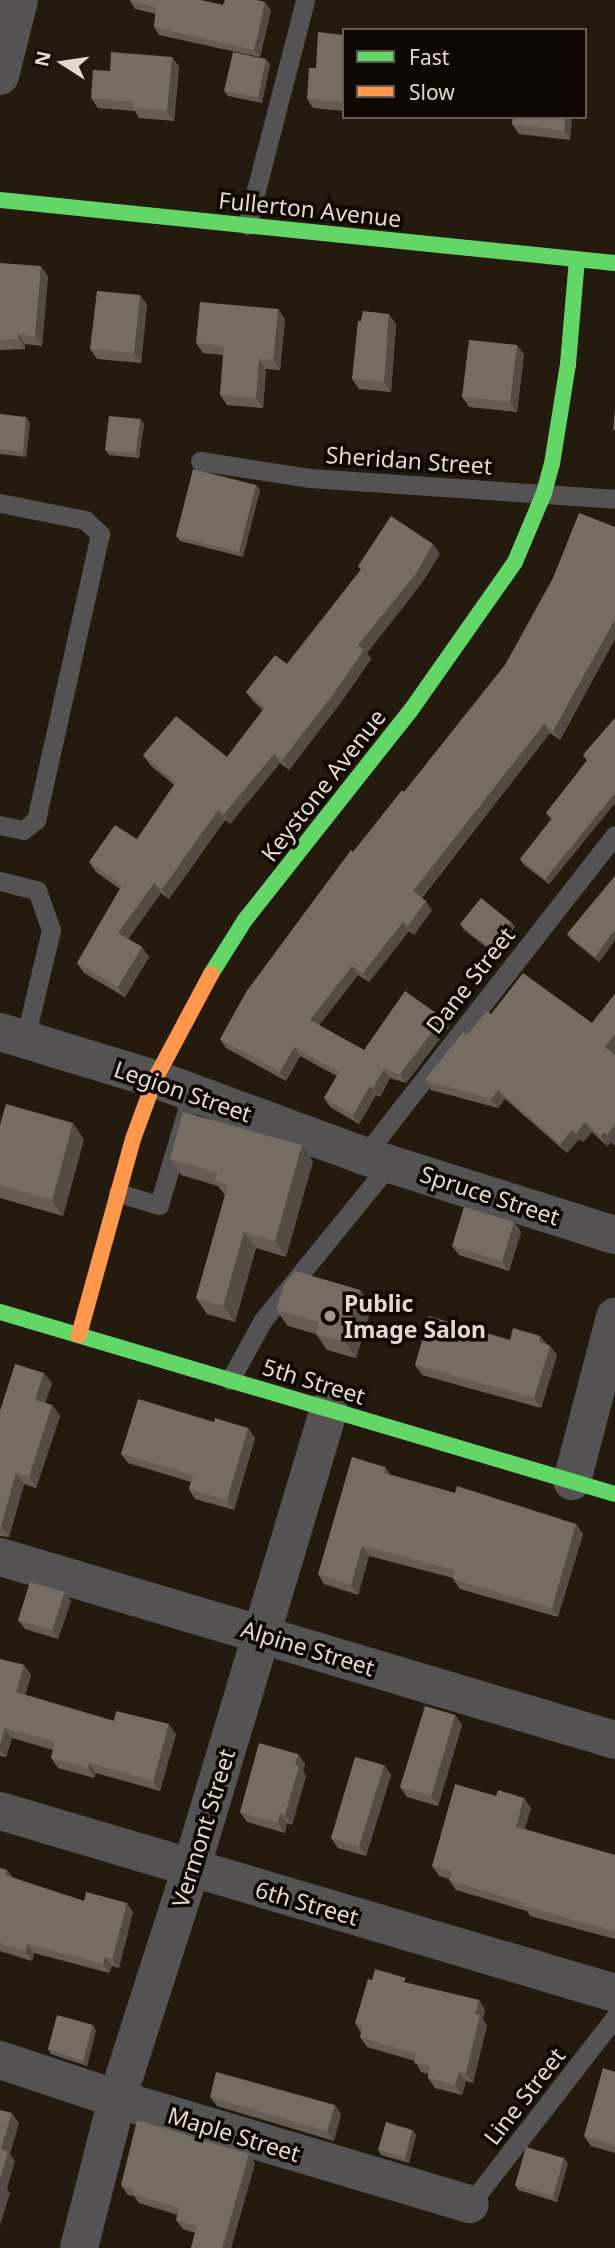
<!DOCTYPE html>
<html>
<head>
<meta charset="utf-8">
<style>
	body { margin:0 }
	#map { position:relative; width:615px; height:2248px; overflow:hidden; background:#241a0e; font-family:"Noto Sans",sans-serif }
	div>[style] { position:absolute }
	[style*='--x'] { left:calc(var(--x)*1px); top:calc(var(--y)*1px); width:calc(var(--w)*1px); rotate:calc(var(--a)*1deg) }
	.lane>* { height:19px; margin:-9.5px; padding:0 9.5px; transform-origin:9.5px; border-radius:9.5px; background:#545253 }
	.street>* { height:38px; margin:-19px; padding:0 19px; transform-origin:19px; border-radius:19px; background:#545253 }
	.fast>* { height:16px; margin:-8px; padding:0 8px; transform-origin:8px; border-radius:8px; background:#63d668 }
	.slow>* { height:16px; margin:-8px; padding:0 8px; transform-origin:8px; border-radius:8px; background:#ff974d }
	.wall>* { inset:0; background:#655d54 }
	.shaded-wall>* { inset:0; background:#524c45 }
	.building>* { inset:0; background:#756c62 }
	.dots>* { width:19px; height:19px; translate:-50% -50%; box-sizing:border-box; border:4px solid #0e0702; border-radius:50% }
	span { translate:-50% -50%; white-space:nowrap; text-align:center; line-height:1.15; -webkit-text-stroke:7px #0e0702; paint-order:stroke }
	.street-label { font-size:23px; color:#e4d8cc }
	.poi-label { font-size:23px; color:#e4d8cc; font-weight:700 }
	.left { translate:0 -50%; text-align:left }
	.legend { position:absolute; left:342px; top:28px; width:245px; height:91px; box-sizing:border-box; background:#0e0702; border:2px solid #645b53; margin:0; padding:9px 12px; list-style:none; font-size:21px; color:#e4d8cc }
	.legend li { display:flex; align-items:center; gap:14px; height:35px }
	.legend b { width:35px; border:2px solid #645b53 }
	.north { position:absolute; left:28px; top:28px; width:70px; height:70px; -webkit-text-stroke:5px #0e0702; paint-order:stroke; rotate:282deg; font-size:19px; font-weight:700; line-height:28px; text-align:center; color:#e4d8cc }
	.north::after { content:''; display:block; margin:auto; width:24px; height:32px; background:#e4d8cc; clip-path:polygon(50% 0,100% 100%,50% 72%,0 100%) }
</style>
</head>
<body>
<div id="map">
	<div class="lane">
		<i style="--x:247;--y:225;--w:232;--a:-75.5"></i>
		<i style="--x:200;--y:461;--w:111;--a:8.8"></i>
		<i style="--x:310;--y:478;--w:306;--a:3.9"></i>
		<i style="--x:0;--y:503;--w:87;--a:11.3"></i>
		<i style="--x:85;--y:520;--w:21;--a:43"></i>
		<i style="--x:100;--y:534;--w:293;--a:102.6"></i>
		<i style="--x:36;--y:820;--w:16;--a:142"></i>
		<i style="--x:23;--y:830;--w:24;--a:-168"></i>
		<i style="--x:0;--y:881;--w:38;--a:14"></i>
		<i style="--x:37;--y:890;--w:42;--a:70.7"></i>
		<i style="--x:51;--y:930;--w:112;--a:103.4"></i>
		<i style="--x:364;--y:1156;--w:407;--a:-52"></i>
		<i style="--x:118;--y:1193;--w:43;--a:16.3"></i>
		<i style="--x:159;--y:1205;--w:117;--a:-73.6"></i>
		<i style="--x:230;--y:1380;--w:68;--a:-61.2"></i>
		<i style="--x:263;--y:1320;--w:201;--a:-50.9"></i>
		<i style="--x:470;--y:2204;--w:237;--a:-52.2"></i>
	</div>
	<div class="street">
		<i style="--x:0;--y:76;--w:78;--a:-76"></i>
		<i style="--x:0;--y:1032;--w:162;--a:16.9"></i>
		<i style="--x:155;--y:1079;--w:223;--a:20.2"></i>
		<i style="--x:364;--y:1156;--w:263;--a:17.5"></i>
		<i style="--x:572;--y:1481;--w:170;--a:-75.3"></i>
		<i style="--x:0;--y:1557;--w:642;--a:16.57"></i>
		<i style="--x:0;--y:1811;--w:641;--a:16.49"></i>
		<i style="--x:0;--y:2060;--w:123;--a:18.4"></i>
		<i style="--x:117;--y:2099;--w:368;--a:16.6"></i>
		<i style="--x:79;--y:2248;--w:154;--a:-75.7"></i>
		<i style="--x:117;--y:2099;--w:242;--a:-72.2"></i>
		<i style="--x:191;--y:1869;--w:480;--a:-73.3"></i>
	</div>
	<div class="fast">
		<i style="--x:0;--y:200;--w:618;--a:5.85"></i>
		<i style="--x:211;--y:974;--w:64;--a:-57.8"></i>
		<i style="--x:245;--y:920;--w:268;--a:-51.7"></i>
		<i style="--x:411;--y:710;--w:181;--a:-54.9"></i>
		<i style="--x:515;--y:562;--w:75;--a:-67.2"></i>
		<i style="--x:544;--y:493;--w:30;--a:-75"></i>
		<i style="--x:552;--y:464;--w:101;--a:-80.9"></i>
		<i style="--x:568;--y:364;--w:105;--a:-85.1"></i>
		<i style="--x:0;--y:1312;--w:641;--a:16.49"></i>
	</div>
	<div class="slow">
		<i style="--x:79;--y:1335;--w:203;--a:-74.6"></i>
		<i style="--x:133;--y:1139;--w:64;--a:-69.9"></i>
		<i style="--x:155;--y:1079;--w:119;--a:-61.9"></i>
	</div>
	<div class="wall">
		<i style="clip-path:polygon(130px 1px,223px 5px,271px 10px,260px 57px,159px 35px,154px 27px,156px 14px,135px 9px)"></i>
		<i style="clip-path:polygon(344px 35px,344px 111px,313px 108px,307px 99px,316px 68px)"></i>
		<i style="clip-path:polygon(172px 57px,179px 67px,174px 121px,139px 118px,135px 111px,98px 108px,91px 98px,110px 71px)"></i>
		<i style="clip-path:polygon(266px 59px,270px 64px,262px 103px,228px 96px,224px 91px)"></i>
		<i style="clip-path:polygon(513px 117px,572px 117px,570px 140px,519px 134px,512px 124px)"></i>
		<i style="clip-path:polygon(0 263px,48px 276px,42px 346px,25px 344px,25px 349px,0 350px)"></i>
		<i style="clip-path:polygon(140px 295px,147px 305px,141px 363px,97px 359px,90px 349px)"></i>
		<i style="clip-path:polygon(278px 309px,285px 319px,280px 370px,266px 369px,263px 408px,227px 405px,220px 395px,223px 355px,203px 353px,196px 343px)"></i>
		<i style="clip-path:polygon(396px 324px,391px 392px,359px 389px,352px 379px)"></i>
		<i style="clip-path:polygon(517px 345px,524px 355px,517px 412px,469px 407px,462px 397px)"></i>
		<i style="clip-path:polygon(0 414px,30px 423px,26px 457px,0 454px)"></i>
		<i style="clip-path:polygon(140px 419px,144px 424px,139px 458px,109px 455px,105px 450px)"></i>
		<i style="clip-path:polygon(256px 485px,260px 490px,243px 557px,180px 541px,176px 536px)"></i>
		<i style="clip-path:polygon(615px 527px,615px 639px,560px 740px,550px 733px,422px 898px,426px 901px,432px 910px,414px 935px,409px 931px,369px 982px,358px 975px,319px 1025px,364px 1050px,449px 1027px,406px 1083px,390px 1078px,380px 1097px,376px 1095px,359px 1124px,330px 1107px,324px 1098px,337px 1076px,300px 1056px,286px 1081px,226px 1048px,220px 1039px,353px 852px,404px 792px)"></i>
		<i style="clip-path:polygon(440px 554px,421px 584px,367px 653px,371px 659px,342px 701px,289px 770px,280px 763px,230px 824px,225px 820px,169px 899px,161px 893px,128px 939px,142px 947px,149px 957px,125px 997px,84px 973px,77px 963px,120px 889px,96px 872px,89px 862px,137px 839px,174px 785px,150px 765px,143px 755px,227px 757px,263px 710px,253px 701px,246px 692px,287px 664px,361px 570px,358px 566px)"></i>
		<i style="clip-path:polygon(615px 718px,615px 803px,549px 884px,524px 865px,520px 859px,551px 819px,546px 813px,587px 761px,583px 755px)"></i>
		<i style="clip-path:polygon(615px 876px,615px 940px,599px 962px,571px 939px,567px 934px)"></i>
		<i style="clip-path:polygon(511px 922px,515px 927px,494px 953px,464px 930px,460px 924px)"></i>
		<i style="clip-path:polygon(615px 994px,615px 1052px,614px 1054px,615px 1055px,615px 1143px,614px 1145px,611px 1142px,607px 1146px,592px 1132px,583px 1142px,579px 1139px,567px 1153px,505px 1099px,498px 1108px,431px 1090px,425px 1080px,467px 1035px,491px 1014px,592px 1023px)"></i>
		<i style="clip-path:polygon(0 1125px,84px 1139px,63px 1216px,0 1198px)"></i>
		<i style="clip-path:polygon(170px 1159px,313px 1161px,286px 1257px,256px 1248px,235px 1322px,207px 1314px,196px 1298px,225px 1195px,218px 1186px,181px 1175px)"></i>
		<i style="clip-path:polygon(514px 1222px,521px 1232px,509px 1271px,459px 1255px,452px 1246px)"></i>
		<i style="clip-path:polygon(360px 1290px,372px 1306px,356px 1358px,327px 1350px,316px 1334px,288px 1326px,276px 1310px)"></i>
		<i style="clip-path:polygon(540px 1336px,547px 1344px,550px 1346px,557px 1355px,541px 1408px,422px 1375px,415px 1365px,510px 1340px)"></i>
		<i style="clip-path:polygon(52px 1383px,45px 1403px,52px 1405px,60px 1416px,36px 1488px,24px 1484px,9px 1537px,0 1536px,0 1411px)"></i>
		<i style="clip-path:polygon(214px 1422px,248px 1428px,255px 1438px,234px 1510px,195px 1499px,189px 1489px,191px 1482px,128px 1463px,121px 1454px)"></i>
		<i style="clip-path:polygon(385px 1467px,391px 1475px,455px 1493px,576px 1524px,583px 1534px,558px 1617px,460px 1589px,453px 1579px,453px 1578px,369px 1556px,358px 1595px,324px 1584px,318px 1574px)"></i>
		<i style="clip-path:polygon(71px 1601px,58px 1639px,25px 1629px,18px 1620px)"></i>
		<i style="clip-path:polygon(0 1659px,24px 1665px,31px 1675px,25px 1695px,114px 1721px,176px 1734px,160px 1791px,96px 1773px,94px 1778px,58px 1768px,51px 1758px,53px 1750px,12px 1738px,6px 1757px,0 1756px)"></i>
		<i style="clip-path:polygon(455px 1715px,462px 1725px,438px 1806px,407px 1797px,400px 1787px)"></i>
		<i style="clip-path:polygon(298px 1754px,305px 1764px,303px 1772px,306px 1776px,292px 1825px,287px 1823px,285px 1833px,247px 1822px,240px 1812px)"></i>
		<i style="clip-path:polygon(384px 1765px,391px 1775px,366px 1856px,338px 1848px,331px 1838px)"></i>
		<i style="clip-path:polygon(531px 1808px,525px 1829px,615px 1855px,615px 1939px,530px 1916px,527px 1911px,456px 1890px,449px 1880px,450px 1879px,439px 1876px,432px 1866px)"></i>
		<i style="clip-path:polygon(0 1868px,7px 1870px,13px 1878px,84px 1901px,133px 1912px,119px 1968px,112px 1966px,109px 1973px,34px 1953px,32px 1961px,0 1951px)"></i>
		<i style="clip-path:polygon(409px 1984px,479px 2000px,485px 2010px,483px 2020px,487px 2025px,473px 2083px,466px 2081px,462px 2095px,435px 2088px,428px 2078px,428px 2074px,421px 2072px,415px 2061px,367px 2047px,360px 2037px,361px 2033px,355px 2023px)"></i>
		<i style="clip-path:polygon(96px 2030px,87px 2066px,51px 2054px,48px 2049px)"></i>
		<i style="clip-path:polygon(615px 2072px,615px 2153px,591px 2146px,584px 2136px)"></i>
		<i style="clip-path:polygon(210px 2097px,341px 2114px,334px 2141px,217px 2106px)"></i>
		<i style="clip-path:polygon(412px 2130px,416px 2135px,409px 2163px,381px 2155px,378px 2150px)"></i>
		<i style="clip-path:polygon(255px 2163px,231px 2248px,191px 2248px,195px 2233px,183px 2229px,176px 2220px,178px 2215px,139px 2203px,134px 2196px,128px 2195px,121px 2185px)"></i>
		<i style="clip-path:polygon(568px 2163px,557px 2202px,518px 2190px,515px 2185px)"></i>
	</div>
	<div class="shaded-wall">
		<i style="clip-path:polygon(265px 2px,271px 10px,260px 57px,254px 50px)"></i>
		<i style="clip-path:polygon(172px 57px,179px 67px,174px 121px,167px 111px)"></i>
		<i style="clip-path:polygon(266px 59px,270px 64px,262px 103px,258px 97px)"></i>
		<i style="clip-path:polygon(565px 117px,572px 117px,570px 140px,564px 131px)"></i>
		<i style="clip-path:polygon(41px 266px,48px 276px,42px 346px,35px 336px)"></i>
		<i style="clip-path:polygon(140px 295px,147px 305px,141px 363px,134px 353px)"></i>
		<i style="clip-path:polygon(278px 309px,285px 319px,280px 370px,273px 360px)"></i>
		<i style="clip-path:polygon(389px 314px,396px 324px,391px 392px,384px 382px)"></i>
		<i style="clip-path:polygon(18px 334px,25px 344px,25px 349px,18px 339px)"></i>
		<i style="clip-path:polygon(517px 345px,524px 355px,517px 412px,510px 402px)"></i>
		<i style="clip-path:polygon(259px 359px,266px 369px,263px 408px,256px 398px)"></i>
		<i style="clip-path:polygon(26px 417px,30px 423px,26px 457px,23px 452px)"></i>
		<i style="clip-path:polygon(140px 419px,144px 424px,139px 458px,136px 453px)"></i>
		<i style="clip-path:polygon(256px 485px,260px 490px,243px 557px,239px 552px)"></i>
		<i style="clip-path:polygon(433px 544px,440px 554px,421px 584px,367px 653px,371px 659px,342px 701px,289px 770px,282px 760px,358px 645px)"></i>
		<i style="clip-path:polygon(615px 619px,615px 639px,560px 740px,553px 731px)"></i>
		<i style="clip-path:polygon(544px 724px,550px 733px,419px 900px,413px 891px)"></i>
		<i style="clip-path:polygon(274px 754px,280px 763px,230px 824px,224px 814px)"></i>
		<i style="clip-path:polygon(615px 793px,615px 803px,549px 884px,545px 879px)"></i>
		<i style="clip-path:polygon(218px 810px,225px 820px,169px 899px,162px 889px)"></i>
		<i style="clip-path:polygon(154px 883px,161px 893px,125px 943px,118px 933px)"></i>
		<i style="clip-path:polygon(426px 901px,432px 910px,414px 935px,408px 926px)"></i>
		<i style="clip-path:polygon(403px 922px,409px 931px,369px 982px,363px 973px)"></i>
		<i style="clip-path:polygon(511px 922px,515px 927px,494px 953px,490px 948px)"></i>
		<i style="clip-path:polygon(615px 929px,615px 940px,599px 962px,595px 957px)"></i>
		<i style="clip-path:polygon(142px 947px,149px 957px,125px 997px,118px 987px)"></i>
		<i style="clip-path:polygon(352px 966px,358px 975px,316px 1029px,310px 1020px)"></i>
		<i style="clip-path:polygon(443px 1018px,449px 1027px,406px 1083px,400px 1074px)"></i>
		<i style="clip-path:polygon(615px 1034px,615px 1052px,612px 1056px,605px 1047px)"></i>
		<i style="clip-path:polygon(294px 1047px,300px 1056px,286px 1081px,280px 1072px)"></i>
		<i style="clip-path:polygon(384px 1069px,390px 1078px,380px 1097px,373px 1088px)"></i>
		<i style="clip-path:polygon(370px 1086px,376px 1095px,359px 1124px,353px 1115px)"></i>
		<i style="clip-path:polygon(498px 1090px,505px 1099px,498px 1108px,491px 1099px)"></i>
		<i style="clip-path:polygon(585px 1122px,592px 1132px,583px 1142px,576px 1133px)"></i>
		<i style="clip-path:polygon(73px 1123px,84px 1139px,63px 1216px,52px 1200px)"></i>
		<i style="clip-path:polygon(615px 1124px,615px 1143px,614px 1145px,607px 1135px)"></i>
		<i style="clip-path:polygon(572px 1130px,579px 1139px,567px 1153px,560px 1144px)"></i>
		<i style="clip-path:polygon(604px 1132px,611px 1142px,607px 1146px,601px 1136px)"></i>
		<i style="clip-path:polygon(302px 1145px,313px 1161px,286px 1257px,275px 1241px)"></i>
		<i style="clip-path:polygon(514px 1222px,521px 1232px,509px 1271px,502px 1261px)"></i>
		<i style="clip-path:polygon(244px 1232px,256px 1248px,235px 1322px,223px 1306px)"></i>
		<i style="clip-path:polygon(360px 1290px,372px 1306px,356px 1358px,345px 1342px)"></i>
		<i style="clip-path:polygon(540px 1336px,547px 1345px,539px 1342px)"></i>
		<i style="clip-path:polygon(550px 1346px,557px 1355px,541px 1408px,534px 1398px)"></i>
		<i style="clip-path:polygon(44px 1373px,52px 1383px,43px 1411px,35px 1400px)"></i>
		<i style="clip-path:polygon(52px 1405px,60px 1416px,36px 1488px,29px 1477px)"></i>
		<i style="clip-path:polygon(248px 1428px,255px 1438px,234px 1510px,227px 1500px)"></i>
		<i style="clip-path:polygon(385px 1467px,392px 1477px,384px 1473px)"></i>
		<i style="clip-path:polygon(16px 1473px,24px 1484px,9px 1537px,1px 1526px)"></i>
		<i style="clip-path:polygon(576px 1524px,583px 1534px,558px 1617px,552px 1608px)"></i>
		<i style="clip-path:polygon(362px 1546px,369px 1556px,358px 1595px,351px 1585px)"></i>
		<i style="clip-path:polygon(65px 1592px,71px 1601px,58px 1639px,52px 1630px)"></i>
		<i style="clip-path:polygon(24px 1665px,31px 1675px,23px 1702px,16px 1692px)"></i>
		<i style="clip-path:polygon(455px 1715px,462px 1725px,438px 1806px,431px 1796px)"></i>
		<i style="clip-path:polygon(169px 1724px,176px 1734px,160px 1791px,153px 1781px)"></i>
		<i style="clip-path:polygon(5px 1728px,12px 1738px,6px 1757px,0 1749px,0 1744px)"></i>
		<i style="clip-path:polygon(298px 1754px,305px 1764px,303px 1772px,306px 1776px,292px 1825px,285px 1815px)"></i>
		<i style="clip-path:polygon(89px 1763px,96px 1773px,94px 1778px,88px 1768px)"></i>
		<i style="clip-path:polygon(384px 1765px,391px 1775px,366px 1856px,359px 1847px)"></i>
		<i style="clip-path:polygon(524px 1798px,531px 1808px,523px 1836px,516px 1827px)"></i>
		<i style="clip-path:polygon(280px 1813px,287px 1823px,285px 1833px,278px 1823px)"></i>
		<i style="clip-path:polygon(7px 1870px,14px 1879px,5px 1875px)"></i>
		<i style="clip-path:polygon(127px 1903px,133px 1912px,119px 1968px,112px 1959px)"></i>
		<i style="clip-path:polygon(27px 1944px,34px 1953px,32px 1961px,25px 1951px)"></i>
		<i style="clip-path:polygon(105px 1957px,112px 1966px,109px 1973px,103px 1964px)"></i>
		<i style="clip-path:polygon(479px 2000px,485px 2010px,483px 2020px,487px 2025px,473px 2083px,466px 2073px,475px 2014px)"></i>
		<i style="clip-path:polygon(93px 2025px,96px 2030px,87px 2066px,83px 2061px)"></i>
		<i style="clip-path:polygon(459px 2072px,466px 2081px,462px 2095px,455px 2085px)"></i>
		<i style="clip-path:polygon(335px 2105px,341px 2114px,334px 2141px,327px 2131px)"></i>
		<i style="clip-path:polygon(12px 2113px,19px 2123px,10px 2154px,15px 2161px,7px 2189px,10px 2193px,0 2226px,0 2179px,1px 2149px)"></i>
		<i style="clip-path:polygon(412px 2130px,416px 2135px,409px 2163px,405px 2158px)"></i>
		<i style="clip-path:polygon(249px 2154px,255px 2163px,231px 2248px,222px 2248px)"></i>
		<i style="clip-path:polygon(564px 2158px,568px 2163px,557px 2202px,553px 2196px)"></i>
	</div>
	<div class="building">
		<i style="clip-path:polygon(130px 0,201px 0,223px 5px,225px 0,257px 0,265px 2px,254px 50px,154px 27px,156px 7px,130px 1px)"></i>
		<i style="clip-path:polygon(318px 32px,344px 35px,344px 102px,307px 99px,309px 68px,316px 68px)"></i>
		<i style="clip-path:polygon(111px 52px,172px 57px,167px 111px,133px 108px,133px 102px,91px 98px,93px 70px,110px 71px)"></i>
		<i style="clip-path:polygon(233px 52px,266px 59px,258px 97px,224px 91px)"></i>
		<i style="clip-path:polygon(513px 117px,565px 117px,564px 131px,512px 124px)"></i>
		<i style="clip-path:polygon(0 263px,41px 266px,35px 336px,18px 334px,18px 339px,0 340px)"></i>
		<i style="clip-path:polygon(97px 291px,140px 295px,134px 353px,90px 349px)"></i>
		<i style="clip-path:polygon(200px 302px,278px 309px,273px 360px,259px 359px,256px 398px,220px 395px,224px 346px,196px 343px)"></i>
		<i style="clip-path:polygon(363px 311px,389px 314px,384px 382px,352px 379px,358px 321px,361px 321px)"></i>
		<i style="clip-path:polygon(469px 340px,517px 345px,510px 402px,462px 397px)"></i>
		<i style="clip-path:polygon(615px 409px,615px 430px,613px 430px)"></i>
		<i style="clip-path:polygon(0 414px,26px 417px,23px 452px,0 449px)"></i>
		<i style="clip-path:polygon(109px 416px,140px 419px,136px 453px,105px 450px)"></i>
		<i style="clip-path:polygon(193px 469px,256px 485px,239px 552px,176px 536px)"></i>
		<i style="clip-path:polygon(579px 513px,615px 527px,615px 619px,553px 731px,544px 724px,413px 891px,426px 901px,408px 926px,403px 922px,363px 973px,352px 966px,310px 1020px,364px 1050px,405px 991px,443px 1018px,400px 1074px,384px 1069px,373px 1088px,370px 1086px,353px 1115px,324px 1098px,339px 1072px,294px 1047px,280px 1072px,220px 1039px,246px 992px,351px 850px,353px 852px,402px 790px,404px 792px,505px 665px,553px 578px)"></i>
		<i style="clip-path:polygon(391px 516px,433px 544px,415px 575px,358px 645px,364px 650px,335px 692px,282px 760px,274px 754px,224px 814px,218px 810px,162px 889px,154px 883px,118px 933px,142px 947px,118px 987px,77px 963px,122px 885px,89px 862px,115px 825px,137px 839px,176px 782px,143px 755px,176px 716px,227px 757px,265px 707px,246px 692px,275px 655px,287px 664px,362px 568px,358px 566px)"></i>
		<i style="clip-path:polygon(615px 718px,615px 793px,545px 879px,520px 859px,553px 818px,546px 813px,588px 759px,583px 755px)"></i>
		<i style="clip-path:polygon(615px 876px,615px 929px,595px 957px,567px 934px)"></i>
		<i style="clip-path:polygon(481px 898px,511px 922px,490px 948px,460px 924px)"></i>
		<i style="clip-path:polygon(523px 973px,592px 1023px,615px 994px,615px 1034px,605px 1047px,615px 1055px,615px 1124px,607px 1135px,604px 1132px,601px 1136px,585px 1122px,576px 1133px,572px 1130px,560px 1144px,498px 1090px,491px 1099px,425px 1080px,463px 1032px,467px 1035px,487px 1011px,491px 1014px)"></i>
		<i style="clip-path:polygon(6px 1104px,73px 1123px,52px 1200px,0 1185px,0 1125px)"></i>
		<i style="clip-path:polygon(183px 1112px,302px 1145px,275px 1241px,244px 1232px,223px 1306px,196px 1298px,228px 1185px,215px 1181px,218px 1173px,170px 1159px)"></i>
		<i style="clip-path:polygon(464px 1207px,514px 1222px,502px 1261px,452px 1246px)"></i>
		<i style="clip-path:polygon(295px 1271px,360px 1290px,345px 1342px,316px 1334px,319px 1322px,276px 1310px,284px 1285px)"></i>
		<i style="clip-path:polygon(429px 1316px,510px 1340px,513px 1328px,540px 1336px,539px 1342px,550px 1346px,534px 1398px,415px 1365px)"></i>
		<i style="clip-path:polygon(15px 1364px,44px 1373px,35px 1400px,52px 1405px,29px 1477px,16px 1473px,1px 1526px,0 1526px,0 1411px)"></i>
		<i style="clip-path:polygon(138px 1399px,214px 1422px,215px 1418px,248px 1428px,227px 1500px,189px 1489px,193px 1475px,121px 1454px)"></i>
		<i style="clip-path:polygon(352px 1457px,385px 1467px,384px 1473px,455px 1493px,457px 1486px,576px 1524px,552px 1608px,453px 1579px,455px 1570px,362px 1546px,351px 1585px,318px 1574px)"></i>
		<i style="clip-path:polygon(30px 1582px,65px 1592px,52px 1630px,18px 1620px)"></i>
		<i style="clip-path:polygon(0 1659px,24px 1665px,16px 1692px,114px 1721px,116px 1711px,169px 1724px,153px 1781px,89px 1763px,88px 1768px,51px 1758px,55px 1742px,5px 1728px,0 1744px)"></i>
		<i style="clip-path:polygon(425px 1706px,455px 1715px,431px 1796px,400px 1787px)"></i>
		<i style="clip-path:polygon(259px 1743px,298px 1754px,295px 1765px,299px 1766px,285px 1815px,280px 1813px,278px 1823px,240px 1812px)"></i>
		<i style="clip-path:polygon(355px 1757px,384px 1765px,359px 1847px,331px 1838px)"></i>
		<i style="clip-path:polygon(455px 1784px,496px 1796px,498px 1790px,524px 1798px,516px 1827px,615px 1855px,615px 1931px,523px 1906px,524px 1903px,449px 1880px,452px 1872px,432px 1866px)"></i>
		<i style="clip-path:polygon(0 1868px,7px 1870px,5px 1875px,84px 1901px,86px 1892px,127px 1903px,112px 1959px,105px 1957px,103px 1964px,27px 1944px,25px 1951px,0 1943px)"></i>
		<i style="clip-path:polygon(375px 1969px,406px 1978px,404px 1982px,479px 2000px,475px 2014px,480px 2015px,466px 2073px,459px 2072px,455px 2085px,428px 2078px,430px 2066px,414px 2063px,416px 2054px,360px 2037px,363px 2026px,355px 2023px,368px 1979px,372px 1980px)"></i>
		<i style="clip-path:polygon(57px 2015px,93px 2025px,83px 2061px,48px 2049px)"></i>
		<i style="clip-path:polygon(603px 2068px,615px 2072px,615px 2145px,584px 2136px)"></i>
		<i style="clip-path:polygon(216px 2072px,335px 2105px,327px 2131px,210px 2097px)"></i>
		<i style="clip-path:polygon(0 2110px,12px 2113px,1px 2149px,8px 2152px,0 2179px)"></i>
		<i style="clip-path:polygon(137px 2120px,249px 2154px,222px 2248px,191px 2248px,197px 2226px,176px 2220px,179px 2208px,132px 2194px,133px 2189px,121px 2185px)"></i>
		<i style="clip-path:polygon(386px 2122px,412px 2130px,405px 2158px,378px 2150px)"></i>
		<i style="clip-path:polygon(526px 2147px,564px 2158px,553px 2196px,515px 2185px)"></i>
	</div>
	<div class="dots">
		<i style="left:330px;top:1316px;background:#a1968a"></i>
	</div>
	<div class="street-label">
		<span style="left:310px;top:209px;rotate:6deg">Fullerton Avenue</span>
		<span style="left:409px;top:460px;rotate:4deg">Sheridan Street</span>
		<span style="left:323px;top:785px;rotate:-52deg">Keystone Avenue</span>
		<span style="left:470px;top:980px;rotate:-52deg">Dane Street</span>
		<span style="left:183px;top:1091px;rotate:19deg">Legion Street</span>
		<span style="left:490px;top:1195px;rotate:18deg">Spruce Street</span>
		<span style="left:314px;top:1381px;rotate:17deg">5th Street</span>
		<span style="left:308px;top:1648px;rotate:17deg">Alpine Street</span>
		<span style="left:203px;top:1828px;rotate:-73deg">Vermont Street</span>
		<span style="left:307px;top:1903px;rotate:16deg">6th Street</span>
		<span style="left:524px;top:2096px;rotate:-52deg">Line Street</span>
		<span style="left:234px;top:2134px;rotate:17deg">Maple Street</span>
	</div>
	<div class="poi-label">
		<span class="left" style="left:344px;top:1316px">Public<br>Image Salon</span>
	</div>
	<ul class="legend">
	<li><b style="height:9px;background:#63d668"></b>Fast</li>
	<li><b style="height:9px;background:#ff974d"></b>Slow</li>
	</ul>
	<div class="north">N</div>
</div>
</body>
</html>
